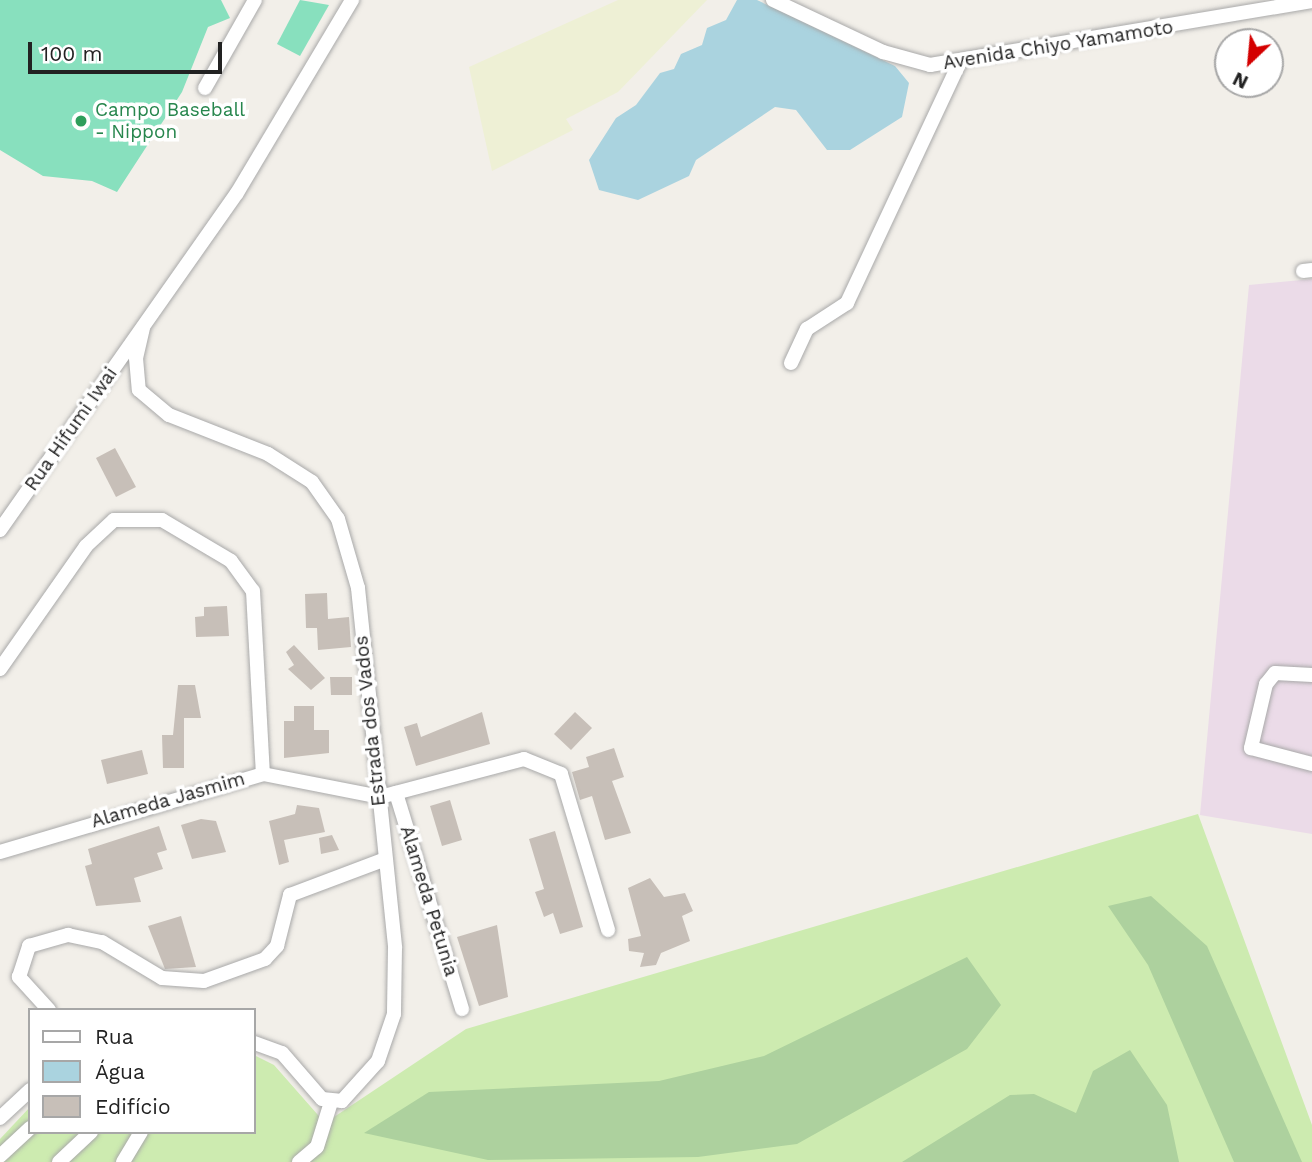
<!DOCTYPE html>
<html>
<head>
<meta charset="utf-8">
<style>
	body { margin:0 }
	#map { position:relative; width:1312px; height:1162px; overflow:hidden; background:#f2efe9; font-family:"Work Sans",sans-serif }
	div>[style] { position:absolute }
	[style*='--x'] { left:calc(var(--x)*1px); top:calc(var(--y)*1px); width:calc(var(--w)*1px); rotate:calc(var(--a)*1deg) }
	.industrial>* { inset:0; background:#ebdbe8 }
	.farmland>* { inset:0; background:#eef0d5 }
	.grass>* { inset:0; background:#cdebb0 }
	.forest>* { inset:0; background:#add19e }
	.pitch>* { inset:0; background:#88e0be }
	.water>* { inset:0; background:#aad3df }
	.building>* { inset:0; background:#c7bfb8 }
	.roads { filter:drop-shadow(0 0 2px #a9a9a9) drop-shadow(0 0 2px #a9a9a9) }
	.minor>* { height:14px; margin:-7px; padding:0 7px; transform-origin:7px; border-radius:7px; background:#fff }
	.dots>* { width:19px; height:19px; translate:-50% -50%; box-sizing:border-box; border:4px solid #fff; border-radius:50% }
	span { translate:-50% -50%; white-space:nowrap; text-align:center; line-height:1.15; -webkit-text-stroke:7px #fff; paint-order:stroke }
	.street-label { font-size:19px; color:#222 }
	.leisure-label { font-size:19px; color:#27864d }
	.left { translate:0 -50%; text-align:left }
	.legend { position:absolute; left:28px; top:1008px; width:228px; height:126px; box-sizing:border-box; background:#fff; border:2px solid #a7a7a7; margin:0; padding:9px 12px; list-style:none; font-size:21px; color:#222 }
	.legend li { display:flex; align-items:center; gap:14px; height:35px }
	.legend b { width:35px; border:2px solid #a7a7a7 }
	.north { position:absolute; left:1214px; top:28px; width:70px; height:70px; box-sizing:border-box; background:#fff; border:2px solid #a7a7a7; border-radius:50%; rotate:206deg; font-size:19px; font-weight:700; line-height:28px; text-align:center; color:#222 }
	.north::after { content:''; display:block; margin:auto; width:24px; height:32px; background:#d40000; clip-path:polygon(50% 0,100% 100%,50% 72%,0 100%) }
	.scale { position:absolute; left:28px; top:42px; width:194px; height:32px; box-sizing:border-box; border:4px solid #222; border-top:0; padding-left:9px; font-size:21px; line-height:24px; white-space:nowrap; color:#222; -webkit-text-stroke:5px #fff; paint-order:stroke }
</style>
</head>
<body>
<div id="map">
	<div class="industrial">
		<i style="clip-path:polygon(1312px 279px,1312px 834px,1200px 815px,1249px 285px)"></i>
	</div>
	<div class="farmland">
		<i style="clip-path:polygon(618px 0,707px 0,618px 92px,566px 119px,573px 130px,492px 171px,469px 67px)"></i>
	</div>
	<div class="grass">
		<i style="clip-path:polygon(1198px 814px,1312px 1125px,1312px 1162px,0 1162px,0 1139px,30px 1107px,30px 1132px,254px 1132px,254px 1055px,274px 1065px,325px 1123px,466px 1029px)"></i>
	</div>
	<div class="forest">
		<i style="clip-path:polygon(1151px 896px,1207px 946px,1302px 1162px,1234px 1162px,1148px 965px,1108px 906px)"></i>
		<i style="clip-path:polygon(967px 957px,1001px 1005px,967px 1049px,797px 1144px,698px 1157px,488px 1160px,364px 1133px,429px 1092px,659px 1081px,764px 1056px)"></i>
		<i style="clip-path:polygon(1130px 1050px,1167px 1105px,1179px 1162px,902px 1162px,1010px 1095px,1034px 1094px,1076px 1113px,1093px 1071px)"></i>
	</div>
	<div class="pitch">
		<i style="clip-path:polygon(0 0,221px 0,230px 18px,208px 27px,182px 92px,117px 192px,92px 181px,43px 176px,0 150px)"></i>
		<i style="clip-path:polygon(300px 0,329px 5px,300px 56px,277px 44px)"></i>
	</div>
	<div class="water">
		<i style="clip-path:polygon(737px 0,757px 0,895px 66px,909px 83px,902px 117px,850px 150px,827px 150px,796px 110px,775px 107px,696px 160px,689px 176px,638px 200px,599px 190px,589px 160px,616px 118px,636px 105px,660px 73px,674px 69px,681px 54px,702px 45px,707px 28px,726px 20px)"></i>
	</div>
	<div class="building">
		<i style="clip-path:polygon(115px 448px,136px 487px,116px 497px,96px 458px)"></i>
		<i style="clip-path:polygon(327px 593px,328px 619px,349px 617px,351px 647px,318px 650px,317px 628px,306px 628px,305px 594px)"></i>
		<i style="clip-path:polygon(227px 606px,229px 636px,196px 637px,195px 617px,204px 616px,204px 607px)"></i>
		<i style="clip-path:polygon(294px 645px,325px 678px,311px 690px,288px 669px,294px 665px,286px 652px)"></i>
		<i style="clip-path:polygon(330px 677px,352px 677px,352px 695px,331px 695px)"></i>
		<i style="clip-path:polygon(178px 685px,195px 685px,201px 718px,184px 718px,184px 768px,163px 768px,162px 735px,173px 735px)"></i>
		<i style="clip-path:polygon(294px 706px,314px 706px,314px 730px,329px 730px,329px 753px,284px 758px,284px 721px,294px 721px)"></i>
		<i style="clip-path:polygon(482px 712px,490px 744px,416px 766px,404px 727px,417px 723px,421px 737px)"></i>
		<i style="clip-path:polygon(575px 712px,592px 728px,571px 750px,554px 734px)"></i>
		<i style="clip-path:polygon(614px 748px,624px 777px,612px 781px,631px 833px,605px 840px,592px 796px,580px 800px,572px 772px,589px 767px,586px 757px)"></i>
		<i style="clip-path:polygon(142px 750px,148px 774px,107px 784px,101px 760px)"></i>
		<i style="clip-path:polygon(450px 800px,462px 840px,442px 846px,430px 806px)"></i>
		<i style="clip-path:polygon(297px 805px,319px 808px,325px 832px,284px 840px,289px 862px,279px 865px,269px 821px,295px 814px)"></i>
		<i style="clip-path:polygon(201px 819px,216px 821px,226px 852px,192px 859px,181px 825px)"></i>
		<i style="clip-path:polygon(159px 826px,167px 850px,157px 853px,163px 869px,134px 878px,141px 902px,96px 906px,85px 866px,92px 864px,88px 849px)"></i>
		<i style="clip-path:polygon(555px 831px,583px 927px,560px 934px,553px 913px,544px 917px,535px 892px,544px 889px,529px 839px)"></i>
		<i style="clip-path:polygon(332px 835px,339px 850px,321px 854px,319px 838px)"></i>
		<i style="clip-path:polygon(650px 878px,664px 897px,685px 893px,693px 911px,682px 916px,690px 941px,661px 953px,656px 965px,640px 967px,644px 953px,629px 951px,628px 939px,641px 936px,628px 888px)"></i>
		<i style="clip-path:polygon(181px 916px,196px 967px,165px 969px,148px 926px)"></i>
		<i style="clip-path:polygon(497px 925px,508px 997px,479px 1006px,457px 937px)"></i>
	</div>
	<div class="roads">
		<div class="minor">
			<i style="--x:773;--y:0;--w:122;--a:25.3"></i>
			<i style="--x:883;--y:52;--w:49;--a:15.5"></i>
			<i style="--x:930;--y:65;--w:387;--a:-9.5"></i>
			<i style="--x:205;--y:88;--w:101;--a:-60.4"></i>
			<i style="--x:1303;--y:271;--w:9;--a:-6"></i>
			<i style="--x:143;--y:328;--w:31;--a:103"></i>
			<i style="--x:136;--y:358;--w:32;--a:85"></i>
			<i style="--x:139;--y:390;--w:39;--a:40"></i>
			<i style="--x:169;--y:415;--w:106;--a:21.5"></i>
			<i style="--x:268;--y:454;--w:52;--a:32.5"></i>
			<i style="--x:312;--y:482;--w:45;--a:54.9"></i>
			<i style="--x:338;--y:519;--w:72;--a:73.8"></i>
			<i style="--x:358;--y:588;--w:362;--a:84.1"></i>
			<i style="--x:395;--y:948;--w:66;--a:90.9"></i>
			<i style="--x:394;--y:1014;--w:50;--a:108.8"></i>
			<i style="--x:378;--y:1061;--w:54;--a:132"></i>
			<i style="--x:342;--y:1101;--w:20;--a:-174"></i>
			<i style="--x:322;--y:1099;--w:61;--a:-131"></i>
			<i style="--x:282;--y:1053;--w:30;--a:-160"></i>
			<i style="--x:791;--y:363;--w:38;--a:-65"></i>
			<i style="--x:807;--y:329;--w:48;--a:-33"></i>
			<i style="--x:847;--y:303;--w:264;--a:-64.9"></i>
			<i style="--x:0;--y:530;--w:412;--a:-54.9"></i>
			<i style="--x:237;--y:193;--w:225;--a:-59.2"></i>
			<i style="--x:0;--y:669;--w:150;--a:-55"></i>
			<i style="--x:86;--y:546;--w:38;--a:-43"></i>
			<i style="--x:114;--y:520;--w:48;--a:0"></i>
			<i style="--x:162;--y:520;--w:80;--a:30.7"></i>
			<i style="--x:231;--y:561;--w:37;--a:54"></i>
			<i style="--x:253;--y:591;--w:183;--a:86.9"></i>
			<i style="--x:1312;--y:675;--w:37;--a:-177"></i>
			<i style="--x:1275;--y:673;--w:14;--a:129"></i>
			<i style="--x:1266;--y:684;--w:66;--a:103.2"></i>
			<i style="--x:1251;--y:748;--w:63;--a:14.7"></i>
			<i style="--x:396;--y:793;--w:226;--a:73"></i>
			<i style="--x:0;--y:852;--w:274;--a:-16.5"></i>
			<i style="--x:263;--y:774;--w:119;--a:11.1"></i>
			<i style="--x:380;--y:797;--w:149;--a:-14.8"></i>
			<i style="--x:524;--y:759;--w:40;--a:22"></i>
			<i style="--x:561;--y:774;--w:163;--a:73.2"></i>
			<i style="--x:49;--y:1010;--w:45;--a:-132.3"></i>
			<i style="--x:19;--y:977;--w:33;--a:-72"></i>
			<i style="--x:29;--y:946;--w:41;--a:-15.8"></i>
			<i style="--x:68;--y:935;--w:35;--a:12"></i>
			<i style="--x:102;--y:942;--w:70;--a:31"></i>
			<i style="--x:162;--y:978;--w:42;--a:4.1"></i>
			<i style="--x:204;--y:981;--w:65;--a:-19.8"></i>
			<i style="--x:265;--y:959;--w:18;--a:-47"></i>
			<i style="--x:277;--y:946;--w:53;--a:-75.7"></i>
			<i style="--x:290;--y:895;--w:99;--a:-20.6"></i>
			<i style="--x:0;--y:1118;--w:41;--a:-43"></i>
			<i style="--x:0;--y:1156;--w:41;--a:-43"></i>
			<i style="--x:59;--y:1162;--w:44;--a:-43.2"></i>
			<i style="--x:123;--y:1162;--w:35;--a:-59"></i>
			<i style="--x:299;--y:1162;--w:23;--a:-40"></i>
			<i style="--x:317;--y:1147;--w:47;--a:-72.7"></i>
		</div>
	</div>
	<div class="dots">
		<i style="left:81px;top:121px;background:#2e9e5b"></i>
	</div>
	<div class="street-label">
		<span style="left:1058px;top:45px;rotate:-9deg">Avenida Chiyo Yamamoto</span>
		<span style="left:71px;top:429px;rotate:-55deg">Rua Hifumi Iwai</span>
		<span style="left:370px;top:721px;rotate:-96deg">Estrada dos Vados</span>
		<span style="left:168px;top:800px;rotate:-16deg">Alameda Jasmim</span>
		<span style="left:429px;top:901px;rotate:73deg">Alameda Petunia</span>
	</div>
	<div class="leisure-label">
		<span class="left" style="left:95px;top:121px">Campo Baseball<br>- Nippon</span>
	</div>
	<ul class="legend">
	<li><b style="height:9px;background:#fff"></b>Rua</li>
	<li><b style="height:19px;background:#aad3df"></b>Água</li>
	<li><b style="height:19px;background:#c7bfb8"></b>Edifício</li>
	</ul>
	<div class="north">N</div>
	<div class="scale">100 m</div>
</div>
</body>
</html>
